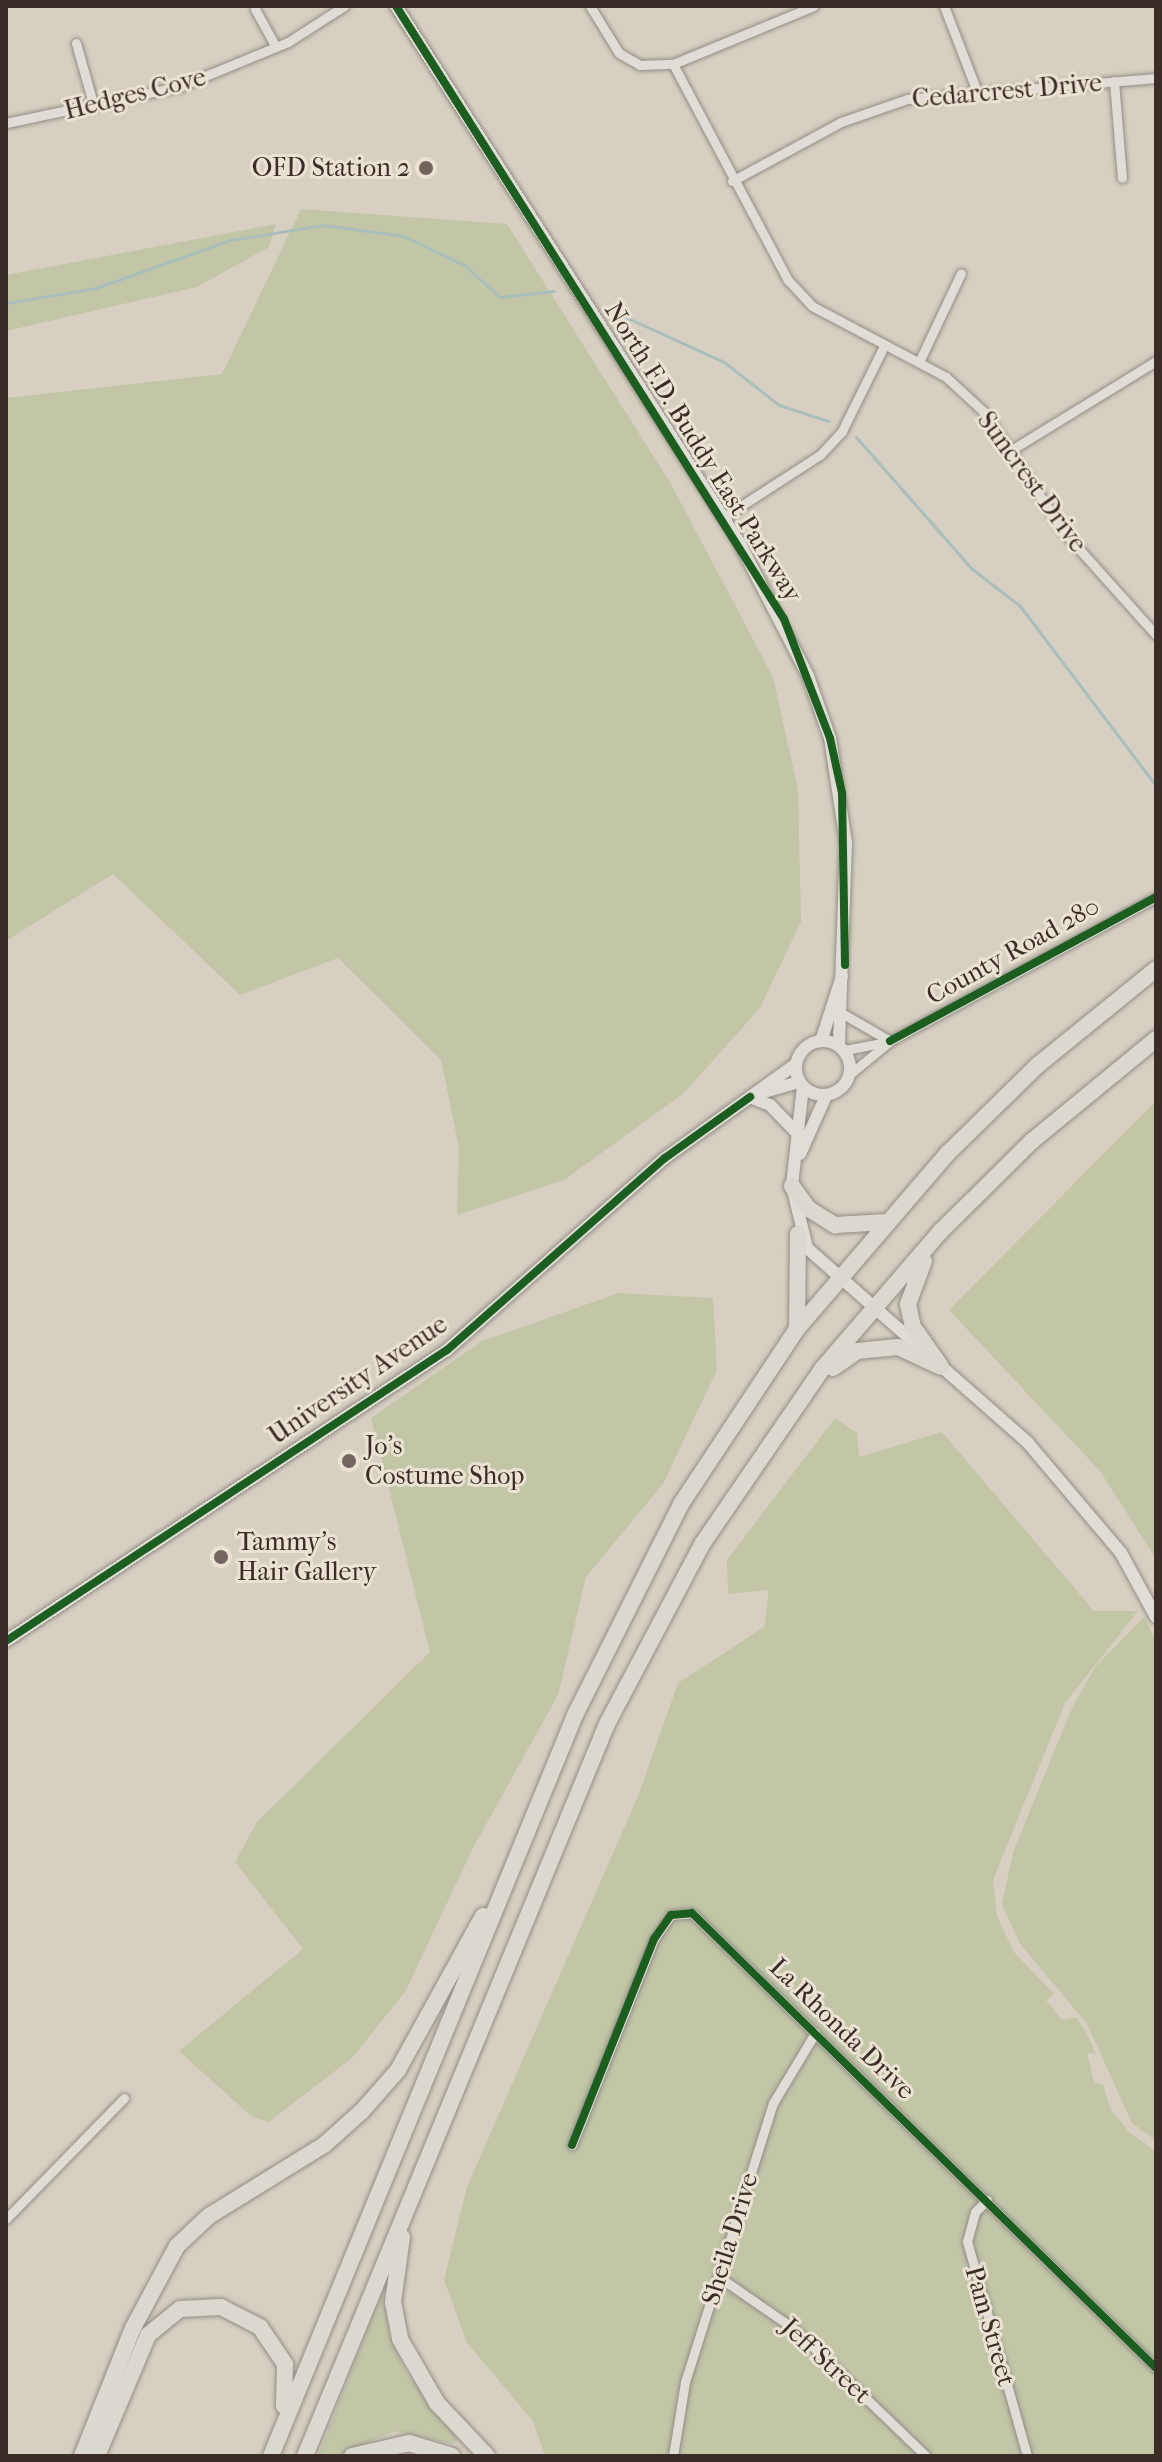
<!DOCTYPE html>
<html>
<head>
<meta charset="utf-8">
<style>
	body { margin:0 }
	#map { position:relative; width:1162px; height:2462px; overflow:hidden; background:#d7d0c2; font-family:"IM FELL French Canon",serif }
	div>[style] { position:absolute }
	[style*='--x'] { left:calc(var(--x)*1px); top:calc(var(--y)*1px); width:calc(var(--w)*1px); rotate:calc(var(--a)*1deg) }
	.green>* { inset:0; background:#c2c6a7 }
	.stream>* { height:3px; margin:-1.5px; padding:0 1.5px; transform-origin:1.5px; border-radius:1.5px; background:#aabebc }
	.roads { filter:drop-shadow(0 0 2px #938d85) drop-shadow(0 0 2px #938d85) }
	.street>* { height:9px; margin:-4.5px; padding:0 4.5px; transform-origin:4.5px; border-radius:4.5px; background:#e0ddd6 }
	.secondary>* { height:12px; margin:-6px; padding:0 6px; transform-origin:6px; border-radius:6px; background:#e0ddd6 }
	.secondary>.ring { margin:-6px; padding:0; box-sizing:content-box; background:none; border:12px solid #e0ddd6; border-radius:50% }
	.highway>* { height:16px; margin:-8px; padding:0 8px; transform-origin:8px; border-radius:8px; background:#dbd8d0 }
	.cycleway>* { height:8px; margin:-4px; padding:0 4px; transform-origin:4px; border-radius:4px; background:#1b5e20 }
	.dots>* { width:22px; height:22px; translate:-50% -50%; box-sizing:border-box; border:4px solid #eae2d2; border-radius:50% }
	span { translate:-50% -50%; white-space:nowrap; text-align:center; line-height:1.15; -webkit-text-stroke:6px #eae2d2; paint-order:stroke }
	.street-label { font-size:26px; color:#3a2c26 }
	.poi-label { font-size:26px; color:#3a2c26 }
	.right { translate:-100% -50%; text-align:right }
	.left { translate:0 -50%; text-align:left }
	.frame { position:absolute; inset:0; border:8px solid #3a2c26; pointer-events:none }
</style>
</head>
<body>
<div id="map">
	<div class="green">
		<i style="clip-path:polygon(301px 209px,507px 224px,671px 484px,773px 677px,798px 789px,801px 922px,760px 1008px,683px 1094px,564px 1180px,457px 1215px,459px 1148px,441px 1060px,338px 958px,240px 995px,113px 874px,6px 941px,6px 398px,222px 374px)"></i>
		<i style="clip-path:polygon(276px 224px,269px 247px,197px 287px,6px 331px,6px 275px)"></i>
		<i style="clip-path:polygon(1156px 1101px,1156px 1559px,1100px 1471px,949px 1310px)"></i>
		<i style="clip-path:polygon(619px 1293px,713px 1298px,717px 1370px,663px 1484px,586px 1577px,558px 1695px,473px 1848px,405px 1992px,353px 2057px,269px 2122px,252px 2117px,179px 2051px,303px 1949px,235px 1862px,257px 1822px,430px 1652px,371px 1418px,482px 1341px)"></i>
		<i style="clip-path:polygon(835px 1418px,857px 1433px,859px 1457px,942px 1432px,1094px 1611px,1138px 1611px,1065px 1703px,993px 1880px,997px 1916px,1014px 1952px,1054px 1994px,1046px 2000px,1062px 2020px,1076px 2017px,1085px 2030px,1096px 2054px,1087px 2053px,1094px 2083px,1103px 2084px,1110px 2108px,1129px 2132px,1156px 2152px,1156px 2456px,545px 2456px,533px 2421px,467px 2343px,444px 2280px,467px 2187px,638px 1796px,678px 1683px,764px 1627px,769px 1590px,728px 1594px,727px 1560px)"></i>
		<i style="clip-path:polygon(1144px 1617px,1156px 1641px,1156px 2141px,1132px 2123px,1087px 2024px,1020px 1944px,1002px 1905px,1013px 1852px,1072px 1708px,1095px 1667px)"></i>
		<i style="clip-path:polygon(382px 2293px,389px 2334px,407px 2374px,460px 2438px,453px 2444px,395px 2431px,337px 2456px,318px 2456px)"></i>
	</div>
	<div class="stream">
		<i style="--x:6;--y:303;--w:91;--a:-9.5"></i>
		<i style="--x:96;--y:288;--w:142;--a:-19.7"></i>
		<i style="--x:230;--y:240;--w:95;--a:-9.1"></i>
		<i style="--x:324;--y:225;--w:80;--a:7.9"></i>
		<i style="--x:403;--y:236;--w:68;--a:25.4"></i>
		<i style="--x:464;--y:265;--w:48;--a:41.6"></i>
		<i style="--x:500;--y:297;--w:54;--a:-6.3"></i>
		<i style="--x:610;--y:310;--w:125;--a:24.5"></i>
		<i style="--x:724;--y:362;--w:70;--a:38"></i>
		<i style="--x:779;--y:405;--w:52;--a:18.1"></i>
		<i style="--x:856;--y:437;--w:174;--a:48.7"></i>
		<i style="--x:971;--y:568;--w:62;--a:37.8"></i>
		<i style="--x:1020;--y:606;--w:226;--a:52.9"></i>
	</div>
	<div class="roads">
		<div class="street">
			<i style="--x:590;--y:6;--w:55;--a:58.3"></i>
			<i style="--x:619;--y:53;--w:24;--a:30"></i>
			<i style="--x:640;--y:65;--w:33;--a:-2"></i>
			<i style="--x:673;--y:64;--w:152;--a:-22.4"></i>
			<i style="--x:944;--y:6;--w:89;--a:68.9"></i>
			<i style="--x:255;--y:9;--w:43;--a:61.1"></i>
			<i style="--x:76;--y:43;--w:66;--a:74.3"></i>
			<i style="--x:673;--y:64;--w:245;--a:62"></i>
			<i style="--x:788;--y:280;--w:35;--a:47"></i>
			<i style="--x:812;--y:306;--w:152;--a:27.9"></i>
			<i style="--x:946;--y:377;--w:52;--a:42.6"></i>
			<i style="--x:984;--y:412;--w:144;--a:56.3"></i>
			<i style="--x:1064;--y:532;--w:138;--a:48.2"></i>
			<i style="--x:1114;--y:81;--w:97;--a:85.3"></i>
			<i style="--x:6;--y:123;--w:179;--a:-11.9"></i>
			<i style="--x:181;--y:86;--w:116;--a:-22.4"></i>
			<i style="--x:288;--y:42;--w:67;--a:-32.7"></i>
			<i style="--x:732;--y:181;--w:124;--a:-28.4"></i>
			<i style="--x:841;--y:122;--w:70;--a:-19.2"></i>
			<i style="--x:907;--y:99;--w:250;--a:-4.8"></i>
			<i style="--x:919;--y:362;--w:98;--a:-64.7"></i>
			<i style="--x:1008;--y:452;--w:174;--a:-31.6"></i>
			<i style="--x:724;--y:517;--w:114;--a:-32.9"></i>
			<i style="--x:820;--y:455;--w:33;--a:-47"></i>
			<i style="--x:842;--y:431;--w:95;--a:-63.7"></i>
			<i style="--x:845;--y:1015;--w:52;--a:30"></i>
			<i style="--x:845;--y:1050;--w:43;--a:-10.8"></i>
			<i style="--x:850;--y:1074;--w:52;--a:-39.5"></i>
			<i style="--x:890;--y:1041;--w:302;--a:-28.4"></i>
			<i style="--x:572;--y:2145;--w:222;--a:-68.3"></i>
			<i style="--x:654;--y:1939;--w:29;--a:-55"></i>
			<i style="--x:671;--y:1915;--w:21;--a:-5"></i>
			<i style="--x:692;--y:1913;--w:650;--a:44.44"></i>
			<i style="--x:987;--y:2200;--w:17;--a:135"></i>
			<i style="--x:975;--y:2212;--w:30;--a:105"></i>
			<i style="--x:967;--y:2241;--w:223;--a:74.4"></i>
			<i style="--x:6;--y:2219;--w:169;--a:-45.7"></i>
			<i style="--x:719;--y:2277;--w:90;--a:34.6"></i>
			<i style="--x:793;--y:2328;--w:185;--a:43.9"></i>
			<i style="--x:673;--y:2456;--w:75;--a:-80.8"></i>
			<i style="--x:685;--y:2382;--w:293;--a:-72.5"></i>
			<i style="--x:773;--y:2103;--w:82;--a:-59"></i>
		</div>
		<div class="secondary">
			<i style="--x:396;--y:6;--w:639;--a:57.4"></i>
			<i style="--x:740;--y:544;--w:148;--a:62.7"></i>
			<i style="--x:808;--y:676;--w:66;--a:70.5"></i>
			<i style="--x:830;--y:738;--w:106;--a:81.3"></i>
			<i style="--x:846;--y:843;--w:202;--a:92"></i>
			<i class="ring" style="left:796px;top:1041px;width:42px;height:42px"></i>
			<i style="--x:821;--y:1041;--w:68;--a:-72.1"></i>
			<i style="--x:803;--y:1086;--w:101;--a:96.3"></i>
			<i style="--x:792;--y:1186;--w:64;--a:76.4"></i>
			<i style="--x:807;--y:1248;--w:295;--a:41.4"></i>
			<i style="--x:1028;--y:1443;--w:144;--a:49.8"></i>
			<i style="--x:1121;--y:1553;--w:73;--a:61.3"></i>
			<i style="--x:764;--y:1092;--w:37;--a:-16"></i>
			<i style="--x:750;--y:1097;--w:22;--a:22"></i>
			<i style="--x:770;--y:1105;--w:40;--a:46"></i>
			<i style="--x:800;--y:1154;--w:64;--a:-65.9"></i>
			<i style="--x:6;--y:1641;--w:528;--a:-33.42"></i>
			<i style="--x:447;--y:1350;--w:290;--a:-41.4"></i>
			<i style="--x:665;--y:1158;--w:161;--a:-35.7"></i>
		</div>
		<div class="highway">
			<i style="--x:792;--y:1186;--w:29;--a:54"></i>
			<i style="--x:809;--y:1209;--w:31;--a:32"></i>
			<i style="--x:835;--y:1225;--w:52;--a:-3.3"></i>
			<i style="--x:924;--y:1261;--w:46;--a:110.4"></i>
			<i style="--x:908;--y:1304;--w:24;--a:78"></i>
			<i style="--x:913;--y:1327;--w:47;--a:54.6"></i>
			<i style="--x:797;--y:1329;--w:95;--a:-89.4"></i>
			<i style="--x:833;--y:1368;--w:29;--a:-35"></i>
			<i style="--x:857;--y:1351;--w:41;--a:-5.6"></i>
			<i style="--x:898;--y:1347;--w:47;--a:24.9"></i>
			<i style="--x:402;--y:2237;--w:66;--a:97.9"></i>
			<i style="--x:393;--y:2302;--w:38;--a:79"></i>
			<i style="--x:400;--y:2339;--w:74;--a:60"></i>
			<i style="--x:437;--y:2403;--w:73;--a:46.7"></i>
			<i style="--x:82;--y:2456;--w:138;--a:-68.3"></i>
			<i style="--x:133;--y:2328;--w:93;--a:-61.8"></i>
			<i style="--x:177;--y:2246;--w:44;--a:-43.2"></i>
			<i style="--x:209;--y:2216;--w:135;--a:-31.7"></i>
			<i style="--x:324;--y:2145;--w:51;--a:-41.8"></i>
			<i style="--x:362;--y:2111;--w:55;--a:-48.7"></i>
			<i style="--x:398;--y:2070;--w:176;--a:-61.1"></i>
			<i style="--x:97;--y:2456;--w:131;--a:-67.1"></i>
			<i style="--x:148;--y:2335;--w:41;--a:-39.1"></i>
			<i style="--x:180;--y:2309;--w:41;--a:-2.8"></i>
			<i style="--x:221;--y:2307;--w:44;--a:27.1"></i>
			<i style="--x:260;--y:2327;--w:45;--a:56"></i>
			<i style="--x:285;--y:2364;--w:42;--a:91.4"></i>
			<i style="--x:271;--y:2456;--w:801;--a:-67.69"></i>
			<i style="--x:575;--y:1715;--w:236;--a:-63.3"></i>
			<i style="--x:681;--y:1504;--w:210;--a:-56.5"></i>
			<i style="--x:797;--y:1329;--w:232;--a:-49.4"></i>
			<i style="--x:948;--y:1153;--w:126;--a:-44.4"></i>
			<i style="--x:1038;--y:1065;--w:152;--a:-39.1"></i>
			<i style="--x:305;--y:2456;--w:792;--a:-67.58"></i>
			<i style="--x:607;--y:1724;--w:205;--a:-62.1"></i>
			<i style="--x:703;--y:1543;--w:212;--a:-55.6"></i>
			<i style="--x:823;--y:1368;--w:181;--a:-49.3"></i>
			<i style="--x:941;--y:1231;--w:128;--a:-44.7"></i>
			<i style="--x:1032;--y:1141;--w:161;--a:-39.4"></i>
			<i style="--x:352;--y:2456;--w:58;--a:-12.8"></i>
			<i style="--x:409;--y:2443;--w:45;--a:16.8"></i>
		</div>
	</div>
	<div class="cycleway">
		<i style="--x:396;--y:6;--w:725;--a:57.67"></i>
		<i style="--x:784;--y:619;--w:128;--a:68.9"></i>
		<i style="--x:830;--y:738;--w:56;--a:77.7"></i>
		<i style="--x:842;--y:793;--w:172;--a:89"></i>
		<i style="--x:890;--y:1041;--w:302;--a:-28.4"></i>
		<i style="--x:6;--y:1641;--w:528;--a:-33.42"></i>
		<i style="--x:447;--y:1350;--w:290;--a:-41.4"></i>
		<i style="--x:665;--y:1158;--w:105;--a:-35.7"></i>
		<i style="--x:572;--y:2145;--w:222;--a:-68.3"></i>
		<i style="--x:654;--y:1939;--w:29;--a:-55"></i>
		<i style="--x:671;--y:1915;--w:21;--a:-5"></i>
		<i style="--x:692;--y:1913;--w:650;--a:44.44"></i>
	</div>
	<div class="dots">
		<i style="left:426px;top:168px;background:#71655d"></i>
		<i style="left:349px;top:1461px;background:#71655d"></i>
		<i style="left:221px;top:1557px;background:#71655d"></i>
	</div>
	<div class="street-label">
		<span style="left:1007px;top:91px;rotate:-5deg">Cedarcrest Drive</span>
		<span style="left:135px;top:94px;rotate:-14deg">Hedges Cove</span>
		<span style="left:703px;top:452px;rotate:58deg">North F.D. Buddy East Parkway</span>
		<span style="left:1032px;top:482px;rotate:54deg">Suncrest Drive</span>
		<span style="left:1013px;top:951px;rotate:-29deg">County Road 280</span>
		<span style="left:358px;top:1380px;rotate:-34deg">University Avenue</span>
		<span style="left:842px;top:2029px;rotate:44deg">La Rhonda Drive</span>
		<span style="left:730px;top:2239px;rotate:-73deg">Sheila Drive</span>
		<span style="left:990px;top:2326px;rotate:74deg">Pam Street</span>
		<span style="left:826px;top:2361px;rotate:43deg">Jeff Street</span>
	</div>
	<div class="poi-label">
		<span class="right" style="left:410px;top:168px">OFD Station 2</span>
		<span class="left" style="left:365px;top:1461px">Jo's<br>Costume Shop</span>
		<span class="left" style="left:237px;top:1557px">Tammy's<br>Hair Gallery</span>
	</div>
	<div class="frame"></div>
</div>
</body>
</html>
